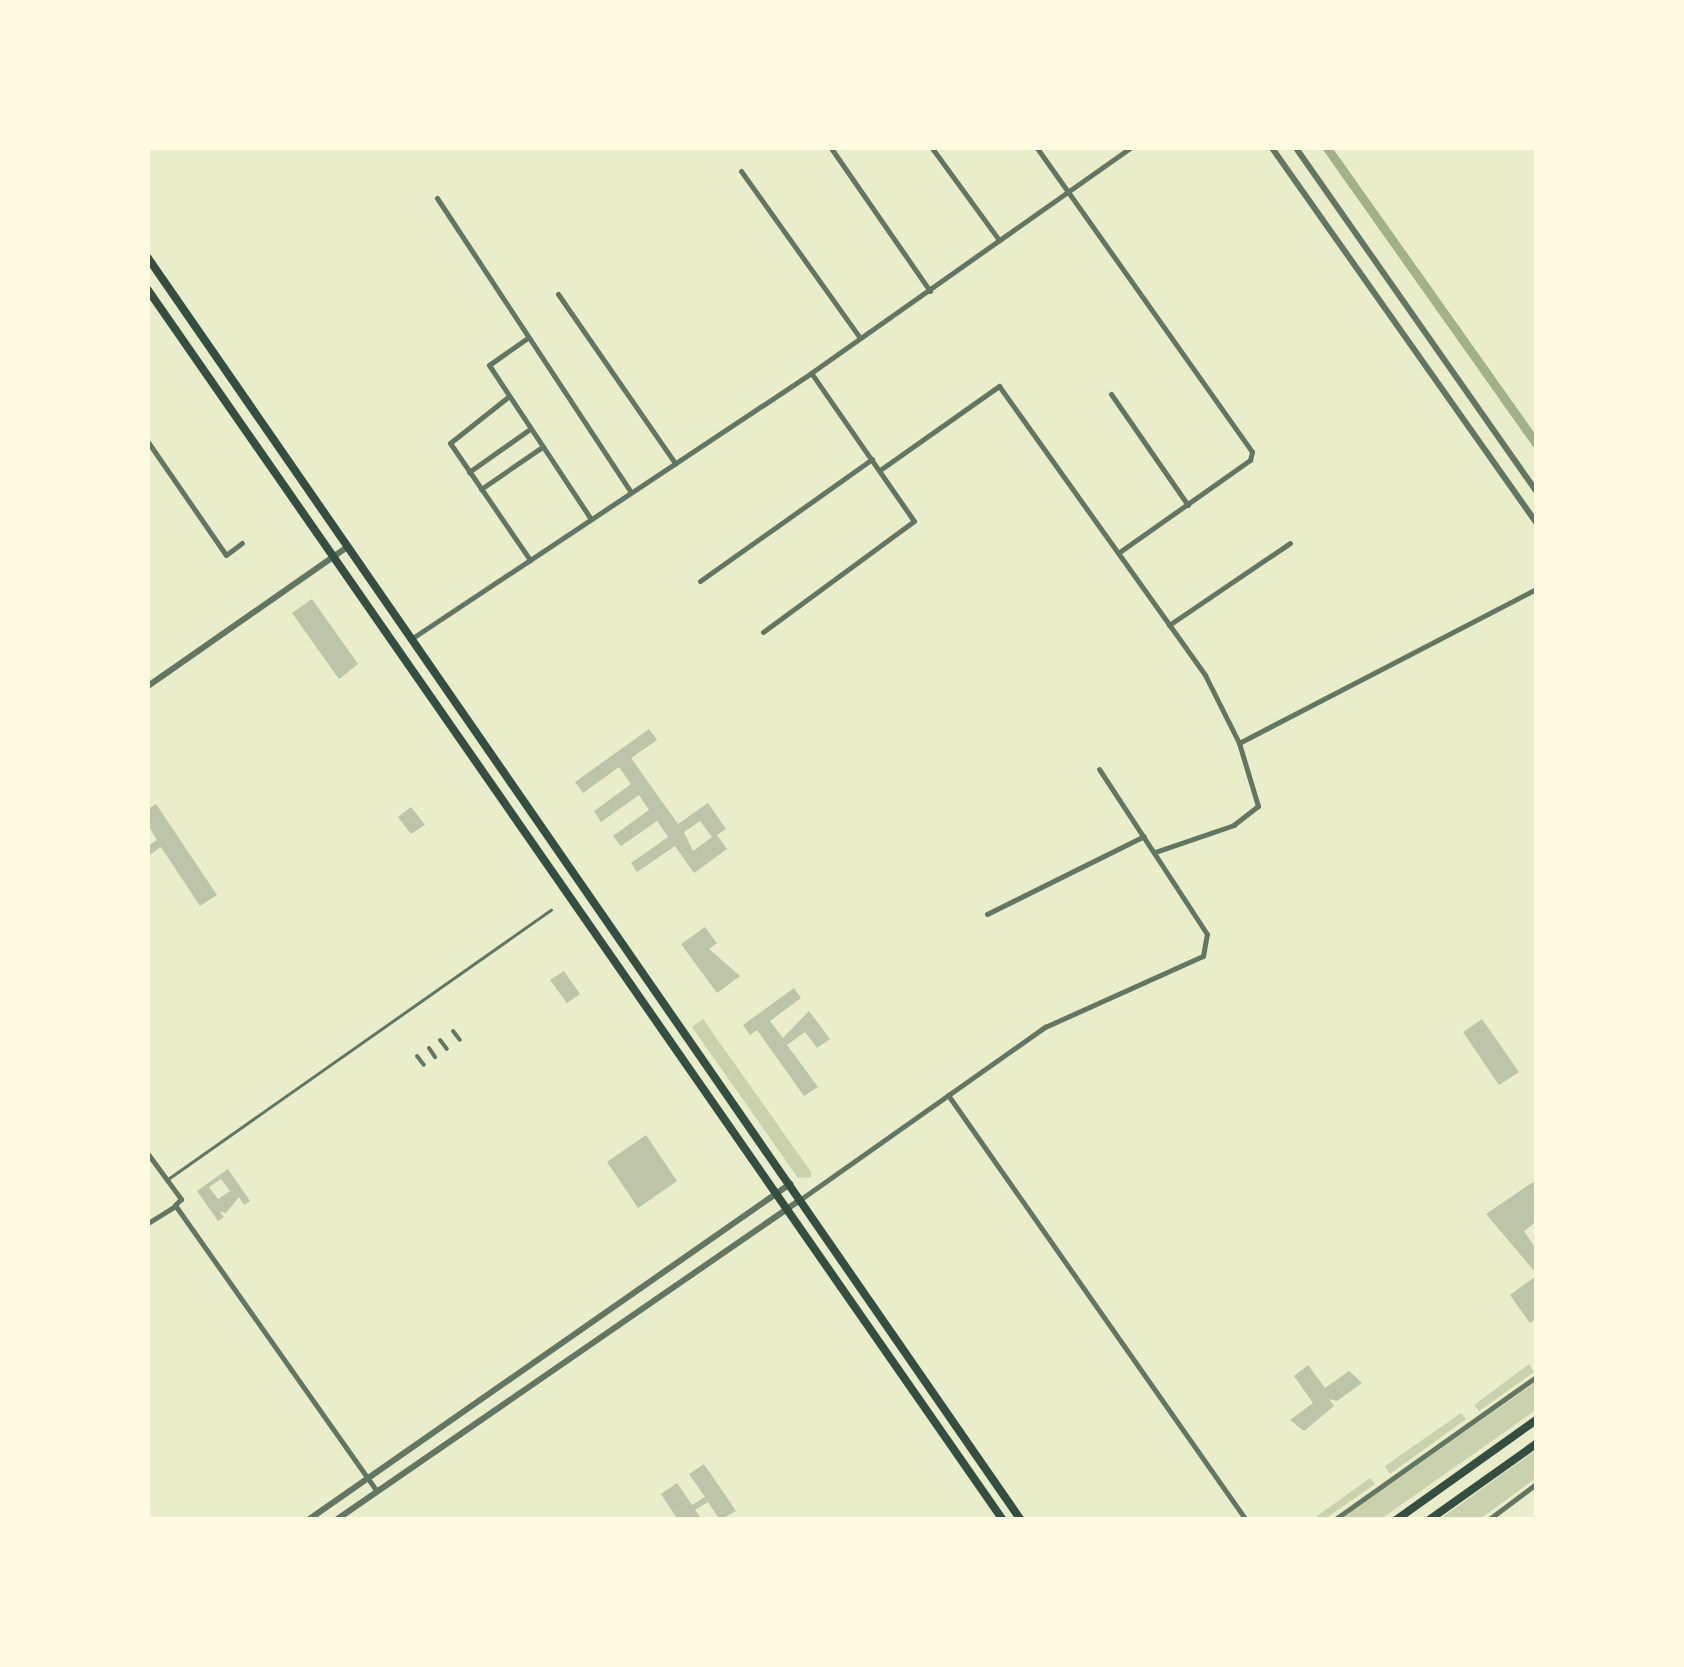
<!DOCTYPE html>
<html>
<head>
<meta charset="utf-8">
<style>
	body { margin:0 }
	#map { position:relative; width:1684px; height:1667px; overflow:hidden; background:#e9edc9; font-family:"Fira Sans",sans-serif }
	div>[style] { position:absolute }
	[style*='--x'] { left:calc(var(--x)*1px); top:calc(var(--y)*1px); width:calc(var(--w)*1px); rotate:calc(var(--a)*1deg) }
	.green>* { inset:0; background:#cad2ad }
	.canal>* { height:9px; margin:-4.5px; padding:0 4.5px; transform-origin:4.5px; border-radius:4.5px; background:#a3b18a }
	.building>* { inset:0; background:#bcc5a7 }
	.service>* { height:2.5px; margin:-1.25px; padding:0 1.25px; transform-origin:1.25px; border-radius:1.25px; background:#617663 }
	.pedestrian>* { height:4px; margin:-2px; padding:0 2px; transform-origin:2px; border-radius:2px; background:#617663 }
	.minor>* { height:5px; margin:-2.5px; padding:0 2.5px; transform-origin:2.5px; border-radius:2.5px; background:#617663 }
	.tertiary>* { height:6px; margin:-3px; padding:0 3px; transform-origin:3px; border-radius:3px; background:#617663 }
	.secondary>* { height:8px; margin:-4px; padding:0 4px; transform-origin:4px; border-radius:4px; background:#344e41 }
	span { translate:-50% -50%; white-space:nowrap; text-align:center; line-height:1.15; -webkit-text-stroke:8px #fefae0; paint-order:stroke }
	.frame { position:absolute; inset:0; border:150px solid #fefae0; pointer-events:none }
</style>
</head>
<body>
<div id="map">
	<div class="green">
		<i style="clip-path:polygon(703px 1019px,811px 1172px,811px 1177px,798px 1178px,692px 1027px)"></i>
		<i style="clip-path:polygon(1529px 1364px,1534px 1372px,1479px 1411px,1474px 1405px)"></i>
		<i style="clip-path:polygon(1536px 1382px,1536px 1410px,1381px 1519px,1341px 1519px)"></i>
		<i style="clip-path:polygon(1461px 1413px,1466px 1419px,1390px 1474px,1385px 1466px)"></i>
		<i style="clip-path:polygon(1536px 1450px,1536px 1478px,1480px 1519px,1440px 1519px)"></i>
		<i style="clip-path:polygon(1370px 1478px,1375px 1484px,1325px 1519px,1313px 1519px)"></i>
	</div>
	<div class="canal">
		<i style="--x:1327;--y:148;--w:362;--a:54.7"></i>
	</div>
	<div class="building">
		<i style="clip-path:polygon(312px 599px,358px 664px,339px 679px,292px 613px)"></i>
		<i style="clip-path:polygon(evenodd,649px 729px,657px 740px,631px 758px,678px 824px,708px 803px,726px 829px,717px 835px,727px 849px,694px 873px,675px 846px,637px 872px,631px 863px,668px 837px,657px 821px,621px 846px,613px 836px,649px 810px,639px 795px,601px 822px,594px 811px,631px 784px,619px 767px,583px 793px,575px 782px,649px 729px,700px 821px,712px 837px,693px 851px,684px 832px,700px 821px)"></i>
		<i style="clip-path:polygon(156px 804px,217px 895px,200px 906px,161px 847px,148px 856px,148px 846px,157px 840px,148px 825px,148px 809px)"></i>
		<i style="clip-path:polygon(411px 807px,425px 825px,411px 834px,398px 817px)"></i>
		<i style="clip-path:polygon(705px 927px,717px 943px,709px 949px,740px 976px,717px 993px,681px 944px)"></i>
		<i style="clip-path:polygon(564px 971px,580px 994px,567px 1003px,550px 980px)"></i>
		<i style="clip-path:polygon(794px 988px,801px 998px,770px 1021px,783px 1038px,809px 1011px,830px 1039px,817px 1048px,805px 1032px,787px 1045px,818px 1087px,804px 1096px,757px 1030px,750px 1035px,743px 1025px)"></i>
		<i style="clip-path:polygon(1482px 1019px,1519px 1072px,1499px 1085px,1463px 1032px)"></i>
		<i style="clip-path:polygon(646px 1135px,677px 1181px,638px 1208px,607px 1162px)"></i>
		<i style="clip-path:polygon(evenodd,228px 1169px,250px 1201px,244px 1205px,239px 1197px,226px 1213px,219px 1211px,224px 1217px,218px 1221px,197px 1191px,228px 1169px,221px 1179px,230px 1191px,218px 1199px,209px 1187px,221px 1179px)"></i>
		<i style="clip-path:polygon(1536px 1180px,1536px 1222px,1524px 1231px,1536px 1249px,1536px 1273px,1486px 1214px)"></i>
		<i style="clip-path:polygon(1536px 1276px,1536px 1319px,1530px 1323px,1510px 1295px)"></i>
		<i style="clip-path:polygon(1308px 1365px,1325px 1388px,1349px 1371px,1362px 1383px,1337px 1401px,1329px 1399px,1334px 1406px,1304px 1431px,1290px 1420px,1313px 1403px,1294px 1376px)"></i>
		<i style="clip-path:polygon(704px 1464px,736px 1511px,720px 1520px,708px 1502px,695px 1510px,702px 1520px,678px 1520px,661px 1494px,677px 1483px,692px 1505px,705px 1497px,689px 1474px)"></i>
	</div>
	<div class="service">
		<i style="--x:168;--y:1179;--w:468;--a:-35.1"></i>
	</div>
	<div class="pedestrian">
		<i style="--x:453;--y:1031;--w:11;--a:52"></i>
		<i style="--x:440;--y:1040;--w:11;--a:52"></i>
		<i style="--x:429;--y:1048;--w:11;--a:56"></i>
		<i style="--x:417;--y:1056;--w:11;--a:52"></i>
	</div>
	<div class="minor">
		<i style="--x:831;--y:148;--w:174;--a:55.3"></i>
		<i style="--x:932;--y:148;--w:114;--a:53.9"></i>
		<i style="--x:1037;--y:148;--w:372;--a:54.7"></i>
		<i style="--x:1252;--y:452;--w:8;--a:104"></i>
		<i style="--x:1250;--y:460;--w:161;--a:144.8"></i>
		<i style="--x:741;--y:171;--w:205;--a:54.5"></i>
		<i style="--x:437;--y:198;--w:352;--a:56.6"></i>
		<i style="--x:558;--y:294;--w:206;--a:55.3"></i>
		<i style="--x:526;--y:339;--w:45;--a:144.9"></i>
		<i style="--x:489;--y:365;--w:185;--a:56.5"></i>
		<i style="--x:1111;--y:394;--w:135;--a:55.3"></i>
		<i style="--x:508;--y:397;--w:74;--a:141.6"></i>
		<i style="--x:450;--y:443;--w:142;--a:55.6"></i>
		<i style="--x:148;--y:442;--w:137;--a:55.4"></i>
		<i style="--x:226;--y:555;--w:20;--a:-37"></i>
		<i style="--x:880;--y:470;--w:146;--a:-35.2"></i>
		<i style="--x:999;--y:386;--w:355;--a:54.5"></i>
		<i style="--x:1205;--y:675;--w:76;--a:63.4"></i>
		<i style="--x:1239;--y:743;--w:66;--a:73.2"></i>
		<i style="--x:1258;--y:806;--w:31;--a:142"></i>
		<i style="--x:1234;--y:825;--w:83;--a:161.1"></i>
		<i style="--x:469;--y:472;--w:75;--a:-35.2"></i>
		<i style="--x:481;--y:489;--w:74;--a:-34.5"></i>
		<i style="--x:700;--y:581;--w:211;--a:-35.3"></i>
		<i style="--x:1169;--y:625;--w:146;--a:-34.1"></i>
		<i style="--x:763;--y:632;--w:187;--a:-36.3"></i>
		<i style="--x:914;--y:521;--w:180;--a:-124.8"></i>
		<i style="--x:411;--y:639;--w:480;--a:-33.6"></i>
		<i style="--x:811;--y:373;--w:390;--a:-35.2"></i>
		<i style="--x:1239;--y:743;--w:335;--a:-27.4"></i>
		<i style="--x:987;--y:914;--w:175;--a:-26.4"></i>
		<i style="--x:948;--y:1095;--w:519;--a:54.96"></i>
		<i style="--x:148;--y:1154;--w:56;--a:53.7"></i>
		<i style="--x:181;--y:1199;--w:8;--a:135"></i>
		<i style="--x:175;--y:1205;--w:350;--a:54.8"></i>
		<i style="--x:801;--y:1199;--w:299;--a:-35.2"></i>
		<i style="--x:1045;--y:1027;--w:173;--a:-24.2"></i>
		<i style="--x:1203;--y:956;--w:22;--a:-80"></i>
		<i style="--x:1207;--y:934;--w:197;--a:-123.2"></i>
		<i style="--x:148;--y:1223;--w:32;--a:-32"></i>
		<i style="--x:1334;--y:1520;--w:247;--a:-35.3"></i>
		<i style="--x:1488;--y:1520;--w:60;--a:-36.9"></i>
	</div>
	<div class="tertiary">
		<i style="--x:1272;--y:148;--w:458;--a:54.8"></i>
		<i style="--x:1296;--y:148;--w:419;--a:55"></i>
		<i style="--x:148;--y:686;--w:243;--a:-34.9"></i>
		<i style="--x:308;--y:1520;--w:588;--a:-34.88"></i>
		<i style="--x:336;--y:1520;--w:564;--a:-34.59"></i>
	</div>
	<div class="secondary">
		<i style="--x:148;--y:258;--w:1535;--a:55.33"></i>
		<i style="--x:148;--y:290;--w:1498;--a:55.2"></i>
		<i style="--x:1396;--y:1520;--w:172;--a:-35.5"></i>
		<i style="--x:1429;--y:1520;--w:131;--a:-35.4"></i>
	</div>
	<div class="frame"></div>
</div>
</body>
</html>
